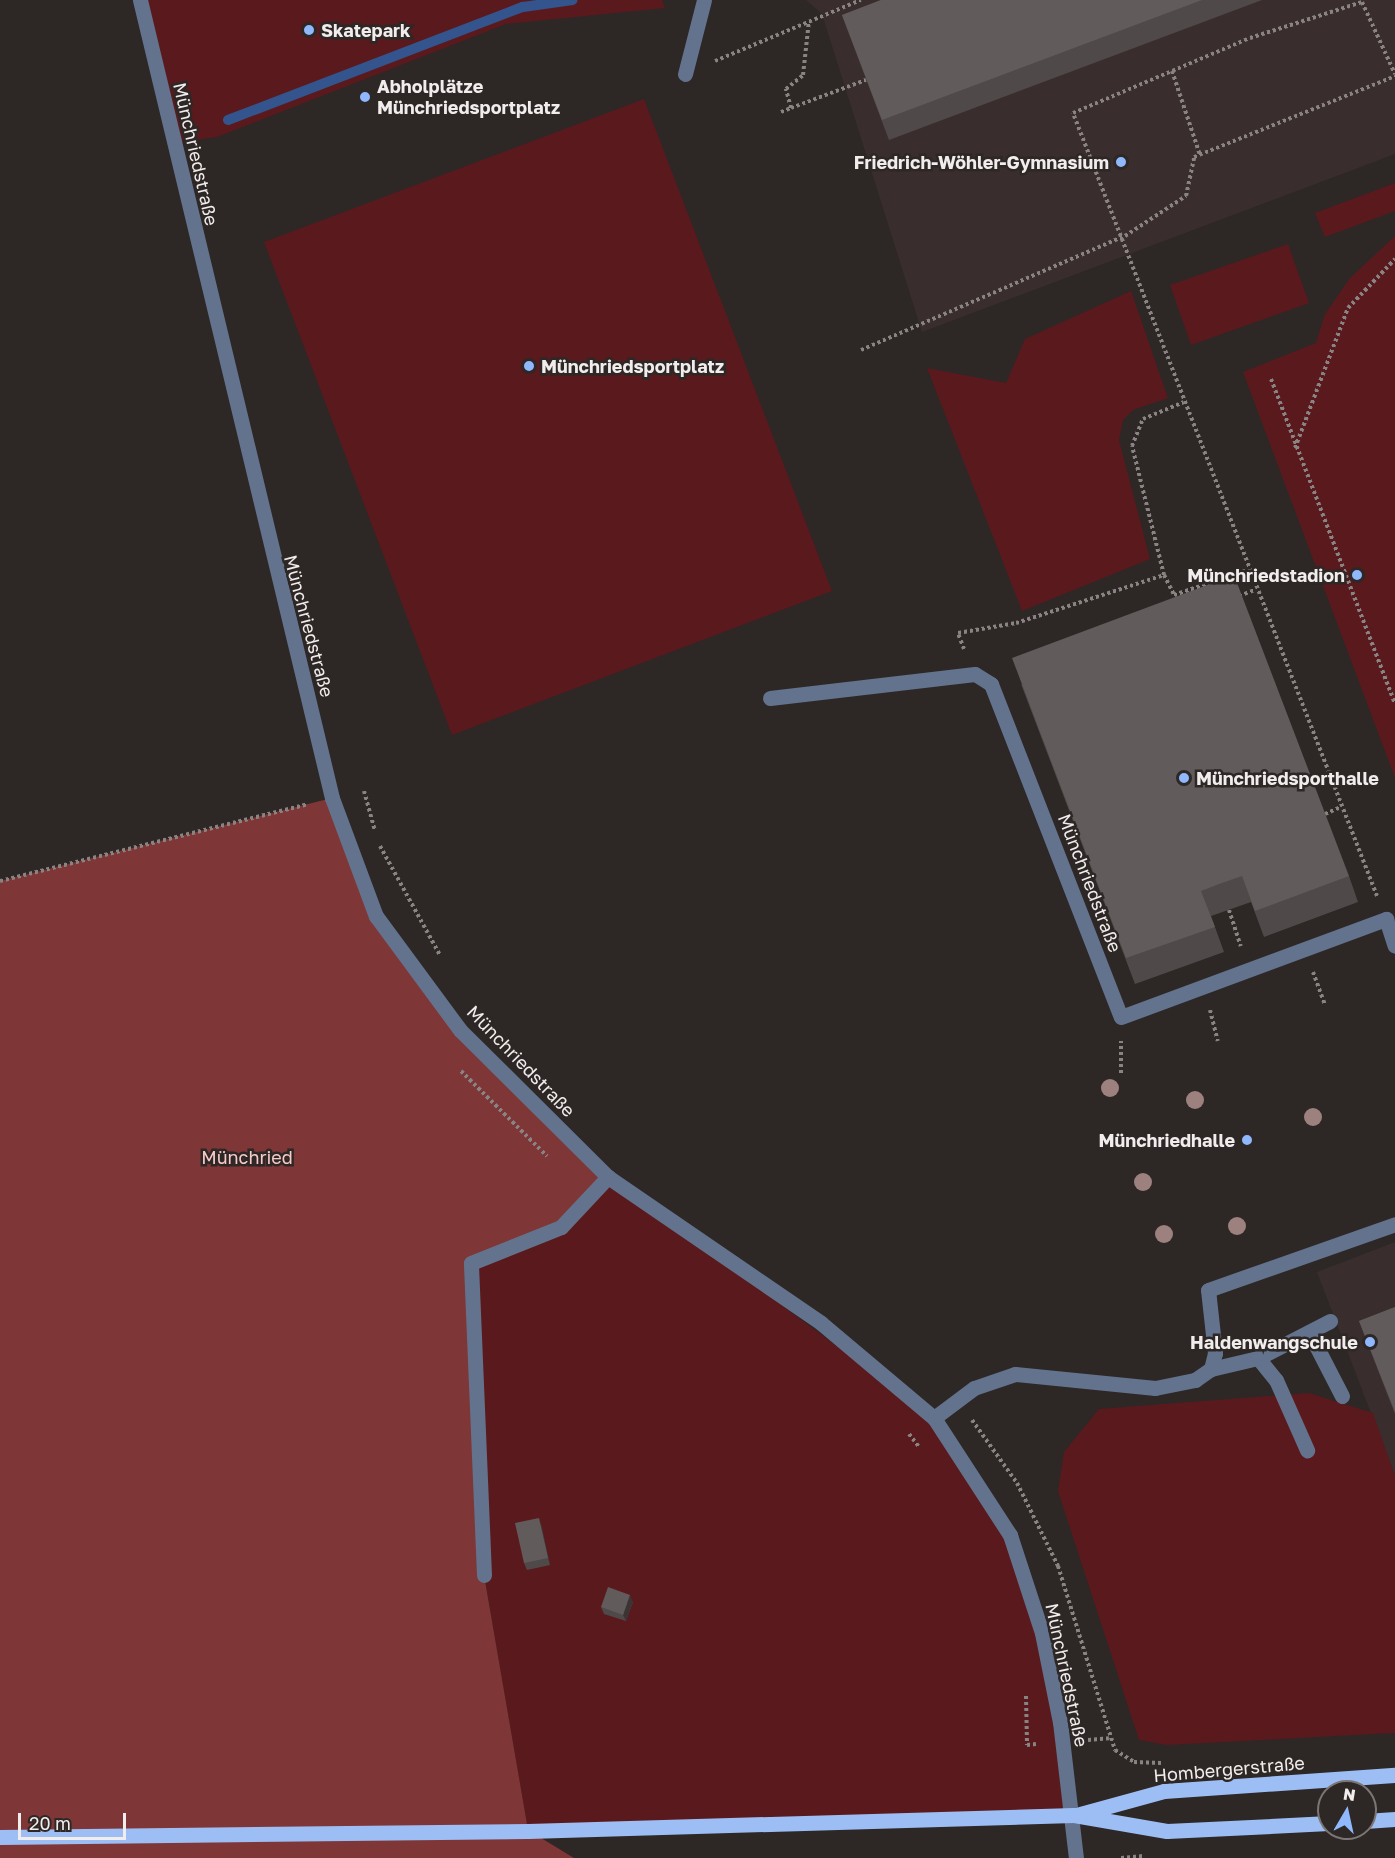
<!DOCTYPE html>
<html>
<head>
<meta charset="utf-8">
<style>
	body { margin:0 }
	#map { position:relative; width:1395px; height:1858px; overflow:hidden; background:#2d2726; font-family:"Golos Text",sans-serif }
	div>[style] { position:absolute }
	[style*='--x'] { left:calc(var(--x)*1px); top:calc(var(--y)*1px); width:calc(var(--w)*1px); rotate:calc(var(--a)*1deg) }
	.built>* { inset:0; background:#3a2d2d }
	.green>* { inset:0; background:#5a1a1d }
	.forest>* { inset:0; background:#7f3637 }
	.stream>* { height:10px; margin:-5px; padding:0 5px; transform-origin:5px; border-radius:5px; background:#34548d }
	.path>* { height:4px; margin-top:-2px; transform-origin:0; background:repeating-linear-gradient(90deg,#898483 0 3px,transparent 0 6px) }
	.minor>* { height:15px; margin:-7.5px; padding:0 7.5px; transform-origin:7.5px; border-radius:7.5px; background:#63738d }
	.major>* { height:15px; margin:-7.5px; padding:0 7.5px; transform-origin:7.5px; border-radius:7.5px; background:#9dbef4 }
	.trees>* { width:18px; height:18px; margin:-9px; border-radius:50%; background:#9d817f }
	.wall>* { inset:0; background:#504949 }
	.shaded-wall>* { inset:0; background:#3b3434 }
	.building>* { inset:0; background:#615b5b }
	.dots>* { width:16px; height:16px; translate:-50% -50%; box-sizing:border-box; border:3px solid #2d2726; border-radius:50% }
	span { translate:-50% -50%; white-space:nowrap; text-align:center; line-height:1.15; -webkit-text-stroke:5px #2d2726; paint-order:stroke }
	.poi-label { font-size:18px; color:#f1edec; font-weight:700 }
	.left { translate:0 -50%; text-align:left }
	.right { translate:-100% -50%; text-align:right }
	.street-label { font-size:18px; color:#f1edec }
	.park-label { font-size:18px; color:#f8cac8 }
	.north { position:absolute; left:1317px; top:1780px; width:60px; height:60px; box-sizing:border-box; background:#2d2726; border:2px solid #7b7675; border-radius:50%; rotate:9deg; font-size:16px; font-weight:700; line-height:24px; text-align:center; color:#f1edec }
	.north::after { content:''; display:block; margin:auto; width:21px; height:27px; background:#90b8fd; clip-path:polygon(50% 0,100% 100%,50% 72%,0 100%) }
	.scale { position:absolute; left:18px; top:1813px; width:108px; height:27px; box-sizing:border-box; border:3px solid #f1edec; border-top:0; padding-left:8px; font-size:18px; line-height:21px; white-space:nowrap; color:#f1edec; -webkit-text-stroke:4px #2d2726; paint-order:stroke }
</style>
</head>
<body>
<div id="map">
	<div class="built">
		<i style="clip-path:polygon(806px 0,1395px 0,1395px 154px,922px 332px,822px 14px)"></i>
		<i style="clip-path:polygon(1395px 1242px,1395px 1476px,1317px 1272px)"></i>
	</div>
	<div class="green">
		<i style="clip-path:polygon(140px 0,662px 0,665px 8px,506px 24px,217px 137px,174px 143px)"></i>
		<i style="clip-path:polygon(644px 99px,832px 591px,452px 735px,264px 242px)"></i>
		<i style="clip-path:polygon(1395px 183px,1395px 211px,1325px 237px,1315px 213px)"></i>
		<i style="clip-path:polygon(1395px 236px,1395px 778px,1243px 372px,1316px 343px,1325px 314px,1350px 278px)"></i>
		<i style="clip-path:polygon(1288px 244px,1309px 303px,1191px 345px,1170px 285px)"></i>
		<i style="clip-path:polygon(1131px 291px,1168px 398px,1133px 410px,1123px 420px,1119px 440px,1150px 559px,1022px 611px,927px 368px,1006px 383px,1025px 339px)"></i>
		<i style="clip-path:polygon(608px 1177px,934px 1418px,1010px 1535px,1042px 1633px,1074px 1815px,528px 1831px,484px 1575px,471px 1263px)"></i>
		<i style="clip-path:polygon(1309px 1393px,1373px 1413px,1395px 1476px,1395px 1733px,1167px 1745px,1139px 1740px,1058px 1491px,1064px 1452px,1099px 1409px)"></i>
	</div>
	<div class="forest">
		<i style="clip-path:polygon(332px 798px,377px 916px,460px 1030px,608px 1177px,561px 1227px,471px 1263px,484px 1575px,528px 1830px,574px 1858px,0 1858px,0 881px)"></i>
	</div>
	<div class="stream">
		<i style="--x:228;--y:120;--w:316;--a:-21"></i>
		<i style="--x:523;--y:7;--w:50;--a:-8"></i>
	</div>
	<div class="path">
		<i style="--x:715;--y:61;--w:158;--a:-22.7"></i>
		<i style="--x:1172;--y:71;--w:89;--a:71.6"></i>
		<i style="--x:791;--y:108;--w:80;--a:-20.5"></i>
		<i style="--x:781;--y:112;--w:11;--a:-22"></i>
		<i style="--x:791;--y:108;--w:20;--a:-105"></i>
		<i style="--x:786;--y:89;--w:22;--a:-39"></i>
		<i style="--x:803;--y:75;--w:54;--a:-83.7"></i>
		<i style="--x:861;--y:350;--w:288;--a:-23.4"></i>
		<i style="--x:1125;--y:236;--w:73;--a:-33.3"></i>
		<i style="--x:1186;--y:196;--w:40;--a:-78"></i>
		<i style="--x:1194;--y:157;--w:217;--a:-21.9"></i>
		<i style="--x:1271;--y:379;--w:347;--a:69.1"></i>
		<i style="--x:1295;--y:448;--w:150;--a:-69.3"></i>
		<i style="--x:1348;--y:308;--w:68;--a:-46.2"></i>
		<i style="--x:1164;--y:575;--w:22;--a:63"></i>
		<i style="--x:1174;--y:595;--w:77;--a:-18.9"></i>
		<i style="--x:1239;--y:596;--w:17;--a:-21"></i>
		<i style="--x:964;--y:649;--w:17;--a:-111"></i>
		<i style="--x:958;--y:633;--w:59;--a:-9.8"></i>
		<i style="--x:1016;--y:623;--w:156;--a:-18"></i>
		<i style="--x:1164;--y:575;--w:133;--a:-103.9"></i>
		<i style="--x:1132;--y:446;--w:29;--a:-68"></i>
		<i style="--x:1143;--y:419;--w:44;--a:-22.5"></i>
		<i style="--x:364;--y:791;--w:41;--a:74.6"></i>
		<i style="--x:1325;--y:814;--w:17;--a:-24"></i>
		<i style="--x:380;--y:846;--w:124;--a:61.2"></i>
		<i style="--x:0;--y:881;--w:317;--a:-14"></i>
		<i style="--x:1377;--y:896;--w:840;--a:-111.22"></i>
		<i style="--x:1073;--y:113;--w:192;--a:-23"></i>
		<i style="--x:1250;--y:38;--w:118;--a:-17.8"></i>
		<i style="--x:1362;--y:2;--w:79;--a:65.4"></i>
		<i style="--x:1229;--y:910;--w:38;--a:72"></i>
		<i style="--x:1313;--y:972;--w:35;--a:70"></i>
		<i style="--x:1210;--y:1010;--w:32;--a:76"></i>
		<i style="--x:461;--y:1071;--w:121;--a:44.7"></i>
		<i style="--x:1121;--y:1073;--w:32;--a:-90"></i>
		<i style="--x:972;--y:1420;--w:77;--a:54.5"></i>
		<i style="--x:1017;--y:1483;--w:93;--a:63.7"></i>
		<i style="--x:1058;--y:1566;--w:193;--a:72.8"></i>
		<i style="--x:1115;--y:1750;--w:22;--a:32"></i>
		<i style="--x:1134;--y:1762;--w:27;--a:2"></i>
		<i style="--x:909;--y:1434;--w:16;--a:52"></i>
		<i style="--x:1026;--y:1696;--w:49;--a:88.8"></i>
		<i style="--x:1027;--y:1745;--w:9;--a:-6"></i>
		<i style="--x:1088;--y:1740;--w:21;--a:-5"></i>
		<i style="--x:1121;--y:1858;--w:23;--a:-5"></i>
	</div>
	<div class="minor">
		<i style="--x:140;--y:0;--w:821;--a:76.47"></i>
		<i style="--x:332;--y:798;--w:126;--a:69.6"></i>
		<i style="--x:376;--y:916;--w:142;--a:53.6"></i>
		<i style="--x:460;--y:1030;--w:209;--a:44.8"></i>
		<i style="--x:608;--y:1177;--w:258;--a:34.4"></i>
		<i style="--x:821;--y:1323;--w:148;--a:40.1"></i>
		<i style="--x:934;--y:1418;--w:140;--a:57"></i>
		<i style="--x:1010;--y:1535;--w:103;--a:71.9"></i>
		<i style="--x:1042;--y:1633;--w:91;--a:78.6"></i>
		<i style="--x:1060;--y:1722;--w:137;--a:83.3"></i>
		<i style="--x:685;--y:74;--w:76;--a:-75.6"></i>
		<i style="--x:770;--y:698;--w:206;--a:-6.7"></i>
		<i style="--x:975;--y:674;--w:19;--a:32"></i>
		<i style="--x:991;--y:684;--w:357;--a:68.7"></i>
		<i style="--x:1121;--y:1017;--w:283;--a:-20.3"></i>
		<i style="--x:1386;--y:919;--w:28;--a:72"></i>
		<i style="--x:1309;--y:1332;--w:72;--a:62.7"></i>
		<i style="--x:1258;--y:1358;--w:28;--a:51"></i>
		<i style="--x:1276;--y:1380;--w:77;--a:66.1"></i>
		<i style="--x:1211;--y:1369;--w:48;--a:-13.2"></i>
		<i style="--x:1258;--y:1358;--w:81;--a:-27.2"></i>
		<i style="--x:934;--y:1418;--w:50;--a:-36.9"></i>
		<i style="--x:974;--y:1388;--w:43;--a:-18.9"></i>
		<i style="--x:1015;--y:1374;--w:141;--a:5.7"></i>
		<i style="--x:1155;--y:1388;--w:41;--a:-11.3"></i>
		<i style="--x:1195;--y:1380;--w:19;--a:-35"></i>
		<i style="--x:1211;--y:1369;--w:16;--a:-76"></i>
		<i style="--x:1215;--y:1353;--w:63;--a:-96.3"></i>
		<i style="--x:1208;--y:1290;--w:198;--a:-19.4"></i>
		<i style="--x:484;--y:1575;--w:312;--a:-92.4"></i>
		<i style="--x:471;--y:1263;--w:97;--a:-21.8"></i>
		<i style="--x:561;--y:1227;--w:69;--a:-46.8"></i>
	</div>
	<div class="major">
		<i style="--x:1080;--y:1814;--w:87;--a:-15.3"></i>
		<i style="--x:1164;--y:1791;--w:232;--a:-4"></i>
		<i style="--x:1365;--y:1821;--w:30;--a:-4"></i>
		<i style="--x:0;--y:1837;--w:528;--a:-0.65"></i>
		<i style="--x:528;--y:1831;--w:546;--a:-1.68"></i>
		<i style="--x:1074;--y:1815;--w:94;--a:9.8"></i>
		<i style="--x:1167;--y:1831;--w:162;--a:-2.8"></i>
	</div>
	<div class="trees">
		<i style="left:1110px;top:1088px"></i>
		<i style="left:1195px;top:1100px"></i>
		<i style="left:1313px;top:1117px"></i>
		<i style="left:1143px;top:1182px"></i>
		<i style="left:1237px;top:1226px"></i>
		<i style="left:1164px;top:1234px"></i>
	</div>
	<div class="wall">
		<i style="clip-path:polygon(881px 0,1262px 0,889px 140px,842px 15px)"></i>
		<i style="clip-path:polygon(1021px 684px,1349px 876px,1358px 902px,1264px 937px,1251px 902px,1211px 916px,1224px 952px,1135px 984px)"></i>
		<i style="clip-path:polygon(1395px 1307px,1395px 1414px,1359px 1321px)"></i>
		<i style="clip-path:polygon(541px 1524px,550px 1565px,527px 1570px,524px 1563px)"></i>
		<i style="clip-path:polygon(633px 1602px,626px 1621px,604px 1614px,601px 1607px)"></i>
	</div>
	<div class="shaded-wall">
		<i style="clip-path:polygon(539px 1518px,541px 1524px,550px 1565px,548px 1558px)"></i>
		<i style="clip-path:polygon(630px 1595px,633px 1602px,626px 1621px,623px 1615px)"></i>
	</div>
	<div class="building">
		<i style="clip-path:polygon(881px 0,1202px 0,882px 120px,842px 15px)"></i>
		<i style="clip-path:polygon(1234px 575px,1349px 876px,1255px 911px,1242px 876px,1219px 884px,1201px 891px,1215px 927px,1126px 958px,1012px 658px)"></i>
		<i style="clip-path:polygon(1395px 1307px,1395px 1412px,1359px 1321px)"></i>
		<i style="clip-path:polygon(539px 1518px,548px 1558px,524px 1563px,515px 1523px)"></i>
		<i style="clip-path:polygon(608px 1587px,630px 1595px,623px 1615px,601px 1607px)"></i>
	</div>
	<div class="dots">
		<i style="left:309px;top:30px;background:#90b8fd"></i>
		<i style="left:365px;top:97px;background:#90b8fd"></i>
		<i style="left:1121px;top:162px;background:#90b8fd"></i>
		<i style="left:529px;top:366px;background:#90b8fd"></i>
		<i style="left:1357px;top:575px;background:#90b8fd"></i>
		<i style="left:1184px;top:778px;background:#90b8fd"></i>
		<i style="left:1247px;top:1140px;background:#90b8fd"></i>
		<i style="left:1370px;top:1342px;background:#90b8fd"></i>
	</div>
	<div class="poi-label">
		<span class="left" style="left:321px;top:30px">Skatepark</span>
		<span class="left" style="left:377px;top:97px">Abholplätze<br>Münchriedsportplatz</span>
		<span class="right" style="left:1109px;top:162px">Friedrich-Wöhler-Gymnasium</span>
		<span class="left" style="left:541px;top:366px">Münchriedsportplatz</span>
		<span class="right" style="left:1345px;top:575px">Münchriedstadion</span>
		<span class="left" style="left:1196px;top:778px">Münchriedsporthalle</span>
		<span class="right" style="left:1235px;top:1140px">Münchriedhalle</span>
		<span class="right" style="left:1358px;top:1342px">Haldenwangschule</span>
	</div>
	<div class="street-label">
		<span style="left:196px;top:154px;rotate:77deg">Münchriedstraße</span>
		<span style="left:309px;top:626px;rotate:75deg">Münchriedstraße</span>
		<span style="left:1090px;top:883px;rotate:69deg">Münchriedstraße</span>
		<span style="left:521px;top:1061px;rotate:46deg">Münchriedstraße</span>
		<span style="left:1067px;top:1675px;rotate:78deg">Münchriedstraße</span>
		<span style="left:1229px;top:1769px;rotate:-5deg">Hombergerstraße</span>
	</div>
	<div class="park-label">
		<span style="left:247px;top:1157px">Münchried</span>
	</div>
	<div class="north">N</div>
	<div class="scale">20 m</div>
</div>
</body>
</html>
